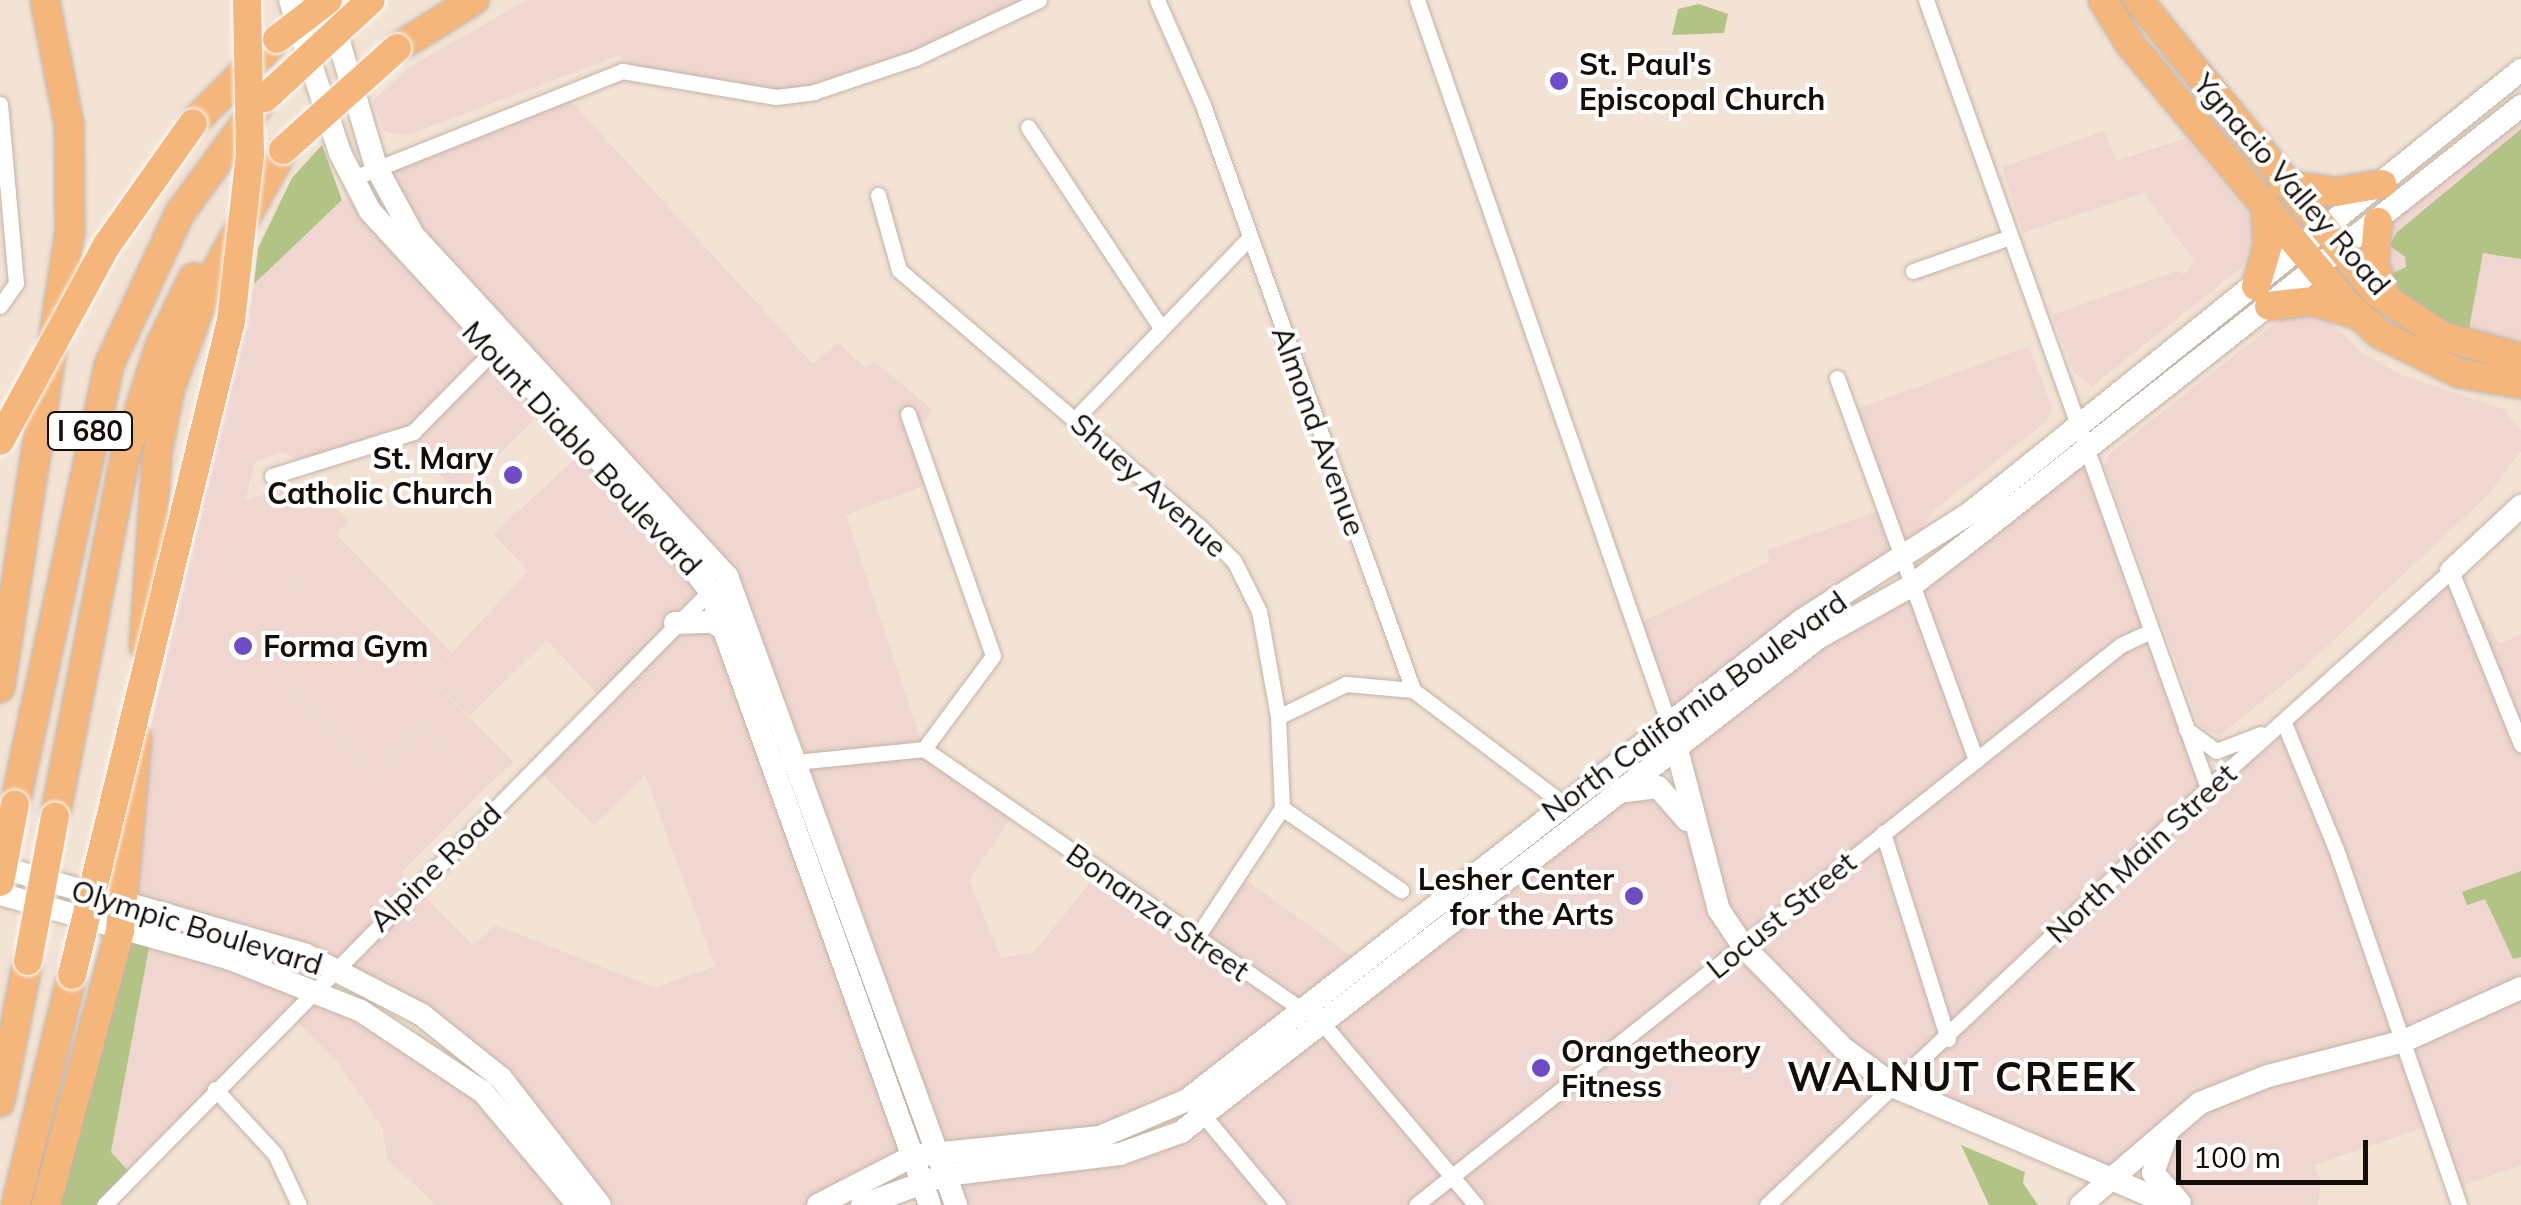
<!DOCTYPE html>
<html>
<head>
<meta charset="utf-8">
<style>
	body { margin:0 }
	#map { position:relative; width:2521px; height:1205px; overflow:hidden; background:#f3e3d5; font-family:Mulish,sans-serif }
	div>[style] { position:absolute }
	[style*='--x'] { left:calc(var(--x)*1px); top:calc(var(--y)*1px); width:calc(var(--w)*1px); rotate:calc(var(--a)*1deg) }
	.commercial>* { inset:0; background:#f0d6d0 }
	.education>* { inset:0; background:#efd6ce }
	.green>* { inset:0; background:#b2c485 }
	.roads { filter:drop-shadow(0 0 2px #c2b4a6) drop-shadow(0 0 2px #c2b4a6) }
	.street>* { height:15px; margin:-7.5px; padding:0 7.5px; transform-origin:7.5px; border-radius:7.5px; background:#fff }
	.secondary>* { height:22px; margin:-11px; padding:0 11px; transform-origin:11px; border-radius:11px; background:#fff }
	.highway>* { height:28px; margin:-14px; padding:0 14px; transform-origin:14px; border-radius:14px; background:#f4b67b }
	.bridges { filter:drop-shadow(0 0 2px #fff) drop-shadow(0 0 2px #fff) }
	.highway-bridge>* { height:28px; margin:-14px; padding:0 14px; transform-origin:14px; border-radius:14px; background:#f4b67b }
	.dots>* { width:28px; height:28px; translate:-50% -50%; box-sizing:border-box; border:5px solid #fff; border-radius:50% }
	span { translate:-50% -50%; white-space:nowrap; text-align:center; line-height:1.15; -webkit-text-stroke:8px #fff; paint-order:stroke }
	.shield-label span { padding:2px 8px; background:#fff; border:2px solid; border-radius:8px; -webkit-text-stroke-width:0 }
	.shield-label { font-size:28px; color:#130e09; font-weight:700 }
	.poi-label { font-size:30px; color:#130e09; font-weight:700 }
	.left { translate:0 -50%; text-align:left }
	.right { translate:-100% -50%; text-align:right }
	.street-label { font-size:30px; color:#130e09 }
	.district-label { font-size:40px; color:#130e09; font-weight:700; letter-spacing:2.5px }
	.scale { position:absolute; left:2176px; top:1140px; width:192px; height:45px; box-sizing:border-box; border:5px solid #130e09; border-top:0; padding-left:12px; font-size:30px; line-height:35px; white-space:nowrap; color:#130e09; -webkit-text-stroke:8px #fff; paint-order:stroke }
</style>
</head>
<body>
<div id="map">
	<div class="commercial">
		<i style="clip-path:polygon(527px 0,1039px 0,915px 58px,776px 97px,636px 70px,620px 55px,405px 136px,384px 131px,373px 101px,408px 68px)"></i>
		<i style="clip-path:polygon(567px 97px,813px 364px,838px 343px,866px 368px,874px 361px,933px 410px,909px 439px,926px 485px,846px 515px,924px 749px,1015px 812px,969px 880px,1001px 958px,1033px 953px,1099px 872px,1195px 940px,1241px 876px,1362px 964px,1146px 1121px,937px 1152px,739px 600px,413px 235px,376px 167px)"></i>
		<i style="clip-path:polygon(2521px 106px,2521px 358px,2387px 301px,2378px 222px)"></i>
		<i style="clip-path:polygon(2104px 131px,2116px 161px,2186px 138px,2251px 218px,2255px 239px,2241px 268px,2092px 386px,2074px 372px,2052px 315px,2176px 271px,2185px 274px,2194px 261px,2144px 193px,2023px 233px,2002px 167px)"></i>
		<i style="clip-path:polygon(361px 195px,546px 408px,458px 494px,395px 428px,302px 461px,282px 452px,255px 462px,228px 564px,290px 575px,333px 621px,280px 673px,373px 774px,425px 726px,484px 789px,401px 873px,473px 945px,496px 925px,655px 988px,715px 966px,645px 775px,594px 825px,536px 768px,602px 699px,547px 640px,470px 716px,429px 677px,528px 571px,493px 534px,585px 450px,710px 591px,676px 623px,712px 622px,913px 1156px,818px 1205px,600px 1205px,501px 1078px,353px 977px,137px 908px,152px 721px,254px 284px,342px 200px)"></i>
		<i style="clip-path:polygon(2305px 313px,2328px 319px,2362px 353px,2401px 375px,2503px 409px,2521px 430px,2521px 451px,2490px 493px,2305px 667px,2219px 736px,2199px 725px,2105px 466px,2109px 454px,2283px 317px)"></i>
		<i style="clip-path:polygon(2029px 346px,2052px 408px,2047px 421px,1935px 509px,1904px 558px,1668px 721px,1635px 625px,1770px 561px,1767px 550px,1884px 509px,1849px 412px)"></i>
		<i style="clip-path:polygon(2084px 452px,2208px 788px,2451px 571px,2500px 644px,2521px 634px,2521px 1165px,2454px 1189px,2432px 1125px,2314px 1165px,2321px 1181px,2318px 1205px,2182px 1205px,2156px 1154px,2109px 1179px,1897px 1089px,1779px 1195px,1783px 1205px,956px 1205px,945px 1175px,1157px 1143px,1644px 786px,1692px 828px,1677px 745px)"></i>
		<i style="clip-path:polygon(151px 937px,228px 958px,451px 1067px,578px 1205px,436px 1205px,387px 1159px,382px 1127px,338px 1063px,289px 1014px,133px 1176px,111px 1152px)"></i>
	</div>
	<div class="education">
		<i style="clip-path:polygon(311px 482px,348px 521px,336px 534px,451px 652px,429px 677px,514px 762px,484px 789px,425px 726px,373px 774px,280px 672px,332px 621px,291px 576px,263px 599px,228px 564px,244px 500px)"></i>
	</div>
	<div class="green">
		<i style="clip-path:polygon(1699px 4px,1728px 14px,1724px 33px,1672px 35px,1678px 9px)"></i>
		<i style="clip-path:polygon(2521px 129px,2521px 259px,2483px 253px,2468px 334px,2397px 293px,2385px 277px,2406px 267px,2405px 257px,2390px 246px,2396px 233px)"></i>
		<i style="clip-path:polygon(322px 145px,342px 200px,254px 284px,258px 248px,292px 178px)"></i>
		<i style="clip-path:polygon(2521px 871px,2521px 957px,2513px 959px,2485px 899px,2467px 905px,2462px 892px)"></i>
		<i style="clip-path:polygon(120px 930px,151px 937px,111px 1152px,133px 1176px,104px 1205px,46px 1205px)"></i>
		<i style="clip-path:polygon(1961px 1145px,2025px 1172px,2023px 1183px,2038px 1205px,1989px 1205px)"></i>
	</div>
	<div class="roads">
		<div class="street">
			<i style="--x:1157;--y:0;--w:115;--a:66.3"></i>
			<i style="--x:1203;--y:105;--w:622;--a:70.25"></i>
			<i style="--x:1413;--y:690;--w:186;--a:37.1"></i>
			<i style="--x:1417;--y:0;--w:763;--a:70.81"></i>
			<i style="--x:1926;--y:0;--w:837;--a:70.31"></i>
			<i style="--x:0;--y:104;--w:180;--a:84.9"></i>
			<i style="--x:16;--y:283;--w:28;--a:125"></i>
			<i style="--x:1028;--y:127;--w:241;--a:56.5"></i>
			<i style="--x:351;--y:179;--w:292;--a:-21.7"></i>
			<i style="--x:622;--y:71;--w:156;--a:9.6"></i>
			<i style="--x:776;--y:97;--w:38;--a:-7"></i>
			<i style="--x:814;--y:92;--w:107;--a:-18.6"></i>
			<i style="--x:915;--y:58;--w:137;--a:-25.1"></i>
			<i style="--x:878;--y:195;--w:78;--a:74.4"></i>
			<i style="--x:899;--y:270;--w:394;--a:40.5"></i>
			<i style="--x:1199;--y:526;--w:49;--a:45"></i>
			<i style="--x:1234;--y:561;--w:56;--a:63.4"></i>
			<i style="--x:1259;--y:611;--w:108;--a:79.8"></i>
			<i style="--x:1278;--y:717;--w:91;--a:87.5"></i>
			<i style="--x:1282;--y:808;--w:158;--a:123.4"></i>
			<i style="--x:1913;--y:271;--w:103;--a:-19.3"></i>
			<i style="--x:1837;--y:378;--w:407;--a:70"></i>
			<i style="--x:908;--y:414;--w:256;--a:70.6"></i>
			<i style="--x:993;--y:656;--w:116;--a:126.6"></i>
			<i style="--x:1075;--y:419;--w:252;--a:-46.1"></i>
			<i style="--x:272;--y:476;--w:148;--a:-17.3"></i>
			<i style="--x:413;--y:432;--w:127;--a:-45.3"></i>
			<i style="--x:1278;--y:717;--w:76;--a:-25.9"></i>
			<i style="--x:1346;--y:684;--w:67;--a:5.1"></i>
			<i style="--x:2284;--y:723;--w:136;--a:67.6"></i>
			<i style="--x:2336;--y:849;--w:377;--a:70.9"></i>
			<i style="--x:2186;--y:729;--w:37;--a:36"></i>
			<i style="--x:2216;--y:751;--w:48;--a:-20.7"></i>
			<i style="--x:786;--y:763;--w:139;--a:-5.8"></i>
			<i style="--x:924;--y:749;--w:485;--a:34.6"></i>
			<i style="--x:1323;--y:1024;--w:237;--a:49.8"></i>
			<i style="--x:1282;--y:808;--w:145;--a:34.6"></i>
			<i style="--x:1883;--y:833;--w:216;--a:72.5"></i>
			<i style="--x:215;--y:1089;--w:88;--a:47.3"></i>
			<i style="--x:275;--y:1154;--w:56;--a:64.8"></i>
			<i style="--x:1204;--y:1116;--w:116;--a:50.3"></i>
			<i style="--x:104;--y:1205;--w:867;--a:-45.37"></i>
			<i style="--x:1416;--y:1205;--w:900;--a:-38.46"></i>
			<i style="--x:2121;--y:645;--w:31;--a:-25"></i>
			<i style="--x:1767;--y:1205;--w:607;--a:-43.4"></i>
			<i style="--x:2208;--y:788;--w:326;--a:-41.8"></i>
			<i style="--x:2451;--y:571;--w:187;--a:68"></i>
		</div>
		<div class="secondary">
			<i style="--x:290;--y:0;--w:161;--a:71.9"></i>
			<i style="--x:340;--y:153;--w:65;--a:62.7"></i>
			<i style="--x:370;--y:211;--w:431;--a:47.4"></i>
			<i style="--x:662;--y:528;--w:79;--a:52.7"></i>
			<i style="--x:710;--y:591;--w:652;--a:70.29"></i>
			<i style="--x:332;--y:18;--w:155;--a:73.5"></i>
			<i style="--x:376;--y:167;--w:77;--a:61.4"></i>
			<i style="--x:413;--y:235;--w:464;--a:47.4"></i>
			<i style="--x:727;--y:576;--w:669;--a:69.99"></i>
			<i style="--x:2451;--y:571;--w:96;--a:-42.9"></i>
			<i style="--x:675;--y:623;--w:37;--a:-2"></i>
			<i style="--x:712;--y:622;--w:14;--a:30"></i>
			<i style="--x:1673;--y:734;--w:182;--a:75.4"></i>
			<i style="--x:1719;--y:910;--w:43;--a:56.3"></i>
			<i style="--x:1743;--y:946;--w:143;--a:45.6"></i>
			<i style="--x:1843;--y:1048;--w:67;--a:36.5"></i>
			<i style="--x:1897;--y:1088;--w:299;--a:23"></i>
			<i style="--x:1626;--y:791;--w:32;--a:-7"></i>
			<i style="--x:1658;--y:787;--w:44;--a:48.7"></i>
			<i style="--x:0;--y:867;--w:318;--a:16"></i>
			<i style="--x:306;--y:955;--w:131;--a:27.3"></i>
			<i style="--x:422;--y:1015;--w:101;--a:38.6"></i>
			<i style="--x:501;--y:1078;--w:161;--a:52.1"></i>
			<i style="--x:0;--y:894;--w:237;--a:15.7"></i>
			<i style="--x:228;--y:958;--w:143;--a:21.7"></i>
			<i style="--x:361;--y:1011;--w:146;--a:33.6"></i>
			<i style="--x:483;--y:1092;--w:148;--a:49.9"></i>
			<i style="--x:2167;--y:1134;--w:41;--a:109.7"></i>
			<i style="--x:2153;--y:1173;--w:40;--a:48"></i>
			<i style="--x:818;--y:1205;--w:107;--a:-27.3"></i>
			<i style="--x:913;--y:1156;--w:188;--a:-5.8"></i>
			<i style="--x:1100;--y:1137;--w:95;--a:-23"></i>
			<i style="--x:1187;--y:1100;--w:780;--a:-37.97"></i>
			<i style="--x:1802;--y:620;--w:199;--a:-32.5"></i>
			<i style="--x:1970;--y:513;--w:707;--a:-38.8"></i>
			<i style="--x:862;--y:1205;--w:88;--a:-19.9"></i>
			<i style="--x:945;--y:1175;--w:176;--a:-6.8"></i>
			<i style="--x:1120;--y:1154;--w:65;--a:-19.8"></i>
			<i style="--x:1181;--y:1132;--w:806;--a:-37.79"></i>
			<i style="--x:1818;--y:638;--w:107;--a:-29.2"></i>
			<i style="--x:1911;--y:586;--w:64;--a:-37.4"></i>
			<i style="--x:1962;--y:547;--w:712;--a:-38.27"></i>
			<i style="--x:2081;--y:1205;--w:157;--a:-40.6"></i>
			<i style="--x:2200;--y:1103;--w:73;--a:-21.7"></i>
			<i style="--x:2268;--y:1076;--w:140;--a:-14.4"></i>
			<i style="--x:2404;--y:1041;--w:128;--a:-24.4"></i>
		</div>
		<div class="highway">
			<i style="--x:2103;--y:0;--w:52;--a:58.5"></i>
			<i style="--x:2130;--y:44;--w:337;--a:50.2"></i>
			<i style="--x:2346;--y:303;--w:46;--a:42.4"></i>
			<i style="--x:2380;--y:334;--w:88;--a:26.3"></i>
			<i style="--x:2459;--y:373;--w:63;--a:10.1"></i>
			<i style="--x:2138;--y:0;--w:377;--a:50.8"></i>
			<i style="--x:2376;--y:292;--w:79;--a:33.7"></i>
			<i style="--x:2442;--y:336;--w:82;--a:15.6"></i>
			<i style="--x:397;--y:48;--w:91;--a:-31.9"></i>
			<i style="--x:193;--y:123;--w:119;--a:-45"></i>
			<i style="--x:2283;--y:184;--w:54;--a:8.6"></i>
			<i style="--x:2336;--y:192;--w:47;--a:-9.9"></i>
			<i style="--x:2378;--y:222;--w:42;--a:95.4"></i>
			<i style="--x:2374;--y:264;--w:33;--a:70"></i>
			<i style="--x:2256;--y:286;--w:43;--a:-73.7"></i>
			<i style="--x:2268;--y:245;--w:39;--a:-94"></i>
			<i style="--x:2269;--y:306;--w:44;--a:-6.5"></i>
			<i style="--x:2313;--y:301;--w:44;--a:17.2"></i>
			<i style="--x:144;--y:646;--w:193;--a:-86.1"></i>
			<i style="--x:157;--y:453;--w:66;--a:-78.7"></i>
			<i style="--x:170;--y:388;--w:110;--a:-69.7"></i>
			<i style="--x:208;--y:285;--w:154;--a:-60.9"></i>
			<i style="--x:0;--y:688;--w:460;--a:-81.3"></i>
			<i style="--x:70;--y:233;--w:109;--a:-90.5"></i>
			<i style="--x:69;--y:124;--w:126;--a:-101"></i>
			<i style="--x:15;--y:804;--w:449;--a:-77.9"></i>
			<i style="--x:109;--y:365;--w:168;--a:-65"></i>
			<i style="--x:180;--y:213;--w:136;--a:-54"></i>
			<i style="--x:55;--y:817;--w:371;--a:-79"></i>
			<i style="--x:126;--y:453;--w:112;--a:-72.4"></i>
			<i style="--x:160;--y:346;--w:76;--a:-64.1"></i>
			<i style="--x:0;--y:1102;--w:144;--a:-78.8"></i>
			<i style="--x:16;--y:1205;--w:237;--a:-76.3"></i>
			<i style="--x:46;--y:1205;--w:285;--a:-74.9"></i>
			<i style="--x:120;--y:930;--w:192;--a:-84.9"></i>
		</div>
	</div>
	<div class="bridges">
		<div class="highway-bridge">
			<i style="--x:277;--y:39;--w:64;--a:-37.4"></i>
			<i style="--x:265;--y:98;--w:144;--a:-42.8"></i>
			<i style="--x:283;--y:150;--w:153;--a:-41.8"></i>
			<i style="--x:0;--y:441;--w:223;--a:-61.4"></i>
			<i style="--x:107;--y:245;--w:149;--a:-54.8"></i>
			<i style="--x:0;--y:882;--w:79;--a:-79.1"></i>
			<i style="--x:28;--y:961;--w:147;--a:-79.4"></i>
			<i style="--x:72;--y:975;--w:673;--a:-76.34"></i>
			<i style="--x:231;--y:321;--w:168;--a:-83.5"></i>
			<i style="--x:250;--y:154;--w:154;--a:-91.1"></i>
		</div>
	</div>
	<div class="dots">
		<i style="left:1559px;top:81px;background:#6d4cc5"></i>
		<i style="left:513px;top:475px;background:#6d4cc5"></i>
		<i style="left:243px;top:646px;background:#6d4cc5"></i>
		<i style="left:1634px;top:896px;background:#6d4cc5"></i>
		<i style="left:1541px;top:1068px;background:#6d4cc5"></i>
	</div>
	<div class="shield-label">
		<span style="left:90px;top:431px">I 680</span>
	</div>
	<div class="poi-label">
		<span class="left" style="left:1579px;top:81px">St. Paul's<br>Episcopal Church</span>
		<span class="right" style="left:493px;top:475px">St. Mary<br>Catholic Church</span>
		<span class="left" style="left:263px;top:646px">Forma Gym</span>
		<span class="right" style="left:1614px;top:896px">Lesher Center<br>for the Arts</span>
		<span class="left" style="left:1561px;top:1068px">Orangetheory<br>Fitness</span>
	</div>
	<div class="street-label">
		<span style="left:2292px;top:184px;rotate:49deg">Ygnacio Valley Road</span>
		<span style="left:1319px;top:431px;rotate:70deg">Almond Avenue</span>
		<span style="left:582px;top:448px;rotate:47deg">Mount Diablo Boulevard</span>
		<span style="left:1149px;top:485px;rotate:42deg">Shuey Avenue</span>
		<span style="left:1694px;top:706px;rotate:-36deg">North California Boulevard</span>
		<span style="left:2141px;top:853px;rotate:-43deg">North Main Street</span>
		<span style="left:435px;top:867px;rotate:-44deg">Alpine Road</span>
		<span style="left:1158px;top:912px;rotate:35deg">Bonanza Street</span>
		<span style="left:1781px;top:915px;rotate:-39deg">Locust Street</span>
		<span style="left:197px;top:927px;rotate:17deg">Olympic Boulevard</span>
	</div>
	<div class="district-label">
		<span style="left:1962px;top:1076px">WALNUT CREEK</span>
	</div>
	<div class="scale">100 m</div>
</div>
</body>
</html>
